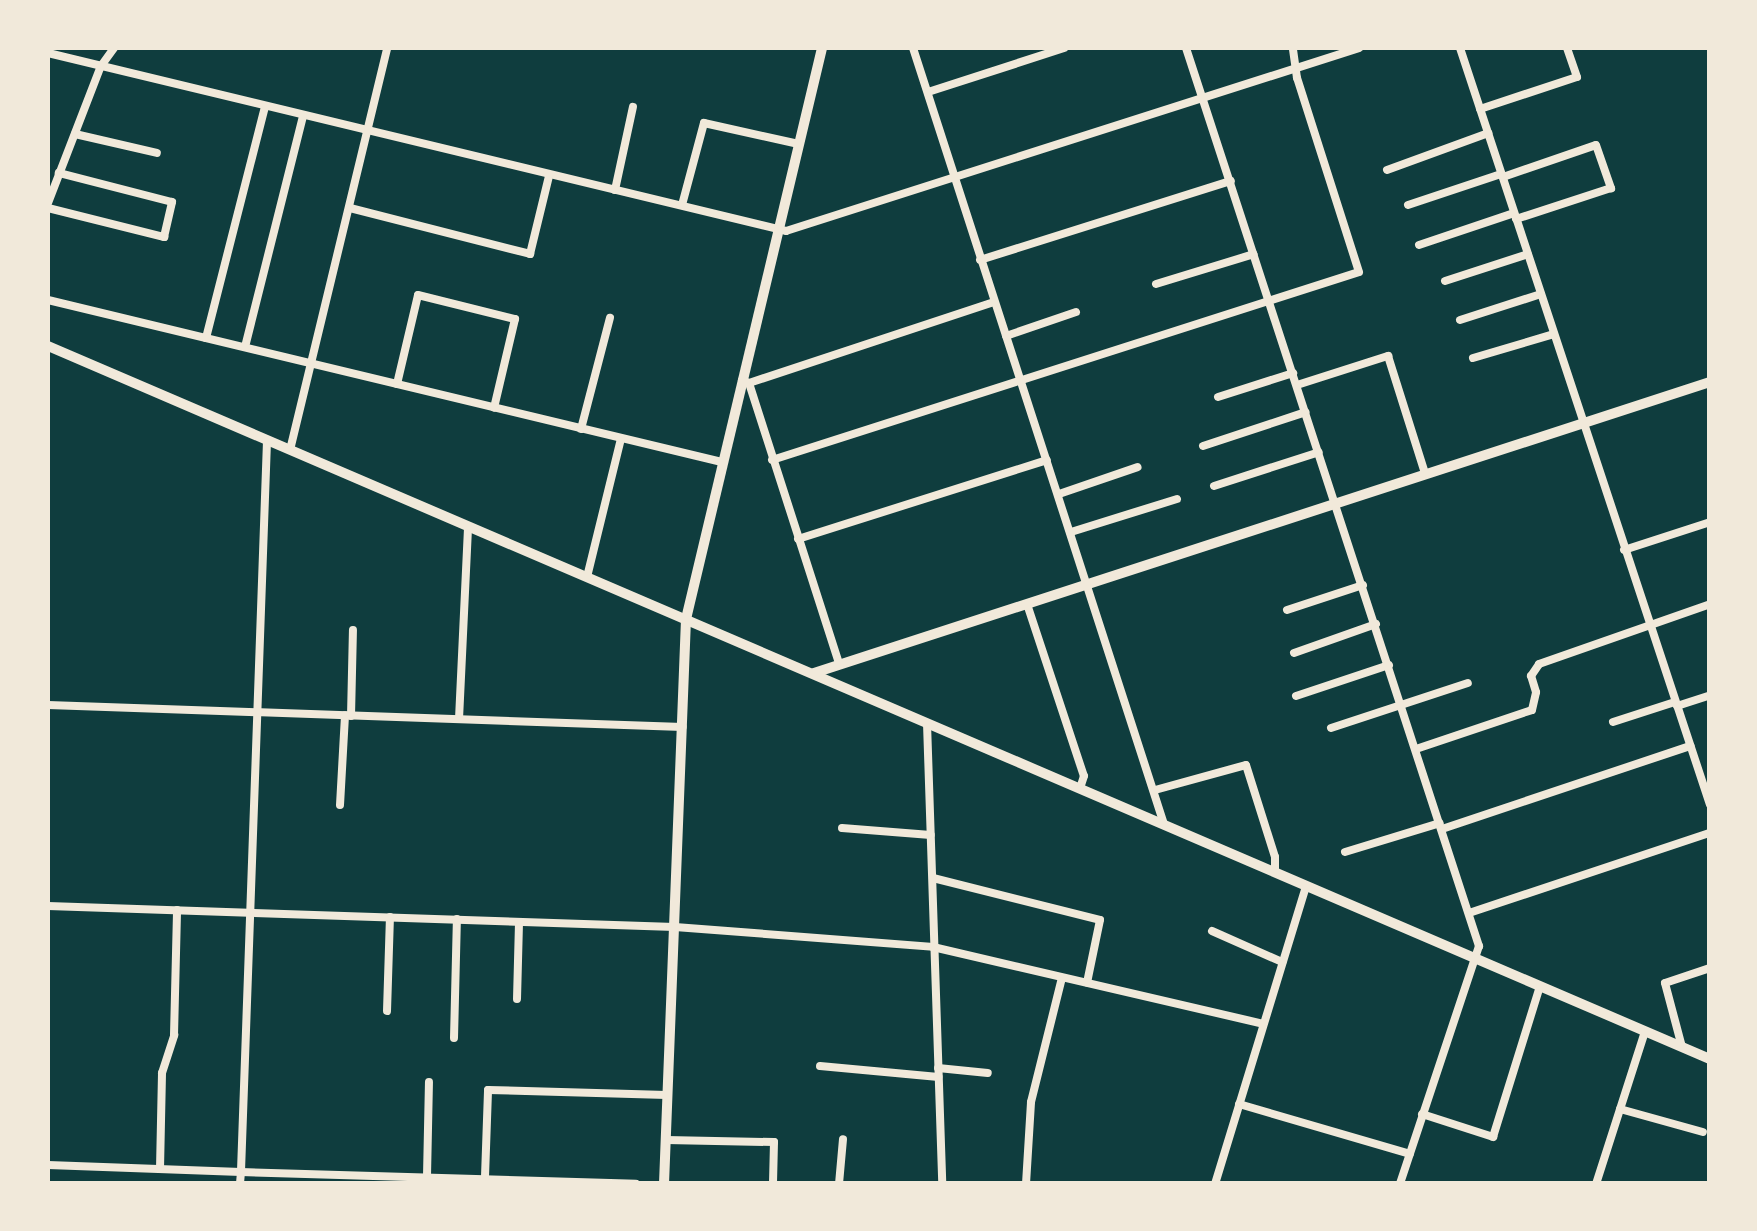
<!DOCTYPE html>
<html>
<head>
<meta charset="utf-8">
<style>
	body { margin:0 }
	#map { position:relative; width:1757px; height:1231px; overflow:hidden; background:#0f3d3e; font-family:Barlow,sans-serif }
	div>[style] { position:absolute }
	[style*='--x'] { left:calc(var(--x)*1px); top:calc(var(--y)*1px); width:calc(var(--w)*1px); rotate:calc(var(--a)*1deg) }
	.minor>* { height:8px; margin:-4px; padding:0 4px; transform-origin:4px; border-radius:4px; background:#f1e9da }
	.tertiary>* { height:10px; margin:-5px; padding:0 5px; transform-origin:5px; border-radius:5px; background:#f1e9da }
	span { translate:-50% -50%; white-space:nowrap; text-align:center; line-height:1.15; -webkit-text-stroke:8px #f1e9da; paint-order:stroke }
	.frame { position:absolute; inset:0; border:50px solid #f1e9da; pointer-events:none }
</style>
</head>
<body>
<div id="map">
	<div class="minor">
		<i style="--x:913;--y:48;--w:816;--a:72.08"></i>
		<i style="--x:1186;--y:48;--w:945;--a:71.93"></i>
		<i style="--x:1479;--y:946;--w:251;--a:108.4"></i>
		<i style="--x:1460;--y:48;--w:797;--a:71.72"></i>
		<i style="--x:48;--y:53;--w:759;--a:13.56"></i>
		<i style="--x:786;--y:231;--w:602;--a:-17.71"></i>
		<i style="--x:928;--y:92;--w:143;--a:-17.9"></i>
		<i style="--x:1480;--y:109;--w:102;--a:-18.3"></i>
		<i style="--x:1577;--y:77;--w:31;--a:-109"></i>
		<i style="--x:75;--y:134;--w:84;--a:13"></i>
		<i style="--x:1387;--y:170;--w:108;--a:-20.1"></i>
		<i style="--x:1503;--y:177;--w:98;--a:-19"></i>
		<i style="--x:1596;--y:145;--w:46;--a:70.8"></i>
		<i style="--x:1611;--y:188;--w:100;--a:161.9"></i>
		<i style="--x:615;--y:190;--w:85;--a:-77.8"></i>
		<i style="--x:48;--y:203;--w:147;--a:-68.9"></i>
		<i style="--x:101;--y:66;--w:22;--a:-54"></i>
		<i style="--x:682;--y:205;--w:85;--a:-75"></i>
		<i style="--x:704;--y:123;--w:97;--a:12.5"></i>
		<i style="--x:1408;--y:205;--w:98;--a:-18.4"></i>
		<i style="--x:48;--y:208;--w:120;--a:14"></i>
		<i style="--x:164;--y:237;--w:36;--a:-77"></i>
		<i style="--x:172;--y:202;--w:117;--a:-165.6"></i>
		<i style="--x:350;--y:208;--w:186;--a:14.3"></i>
		<i style="--x:530;--y:254;--w:80;--a:-76.3"></i>
		<i style="--x:1419;--y:245;--w:100;--a:-18.6"></i>
		<i style="--x:980;--y:260;--w:263;--a:-17.5"></i>
		<i style="--x:1445;--y:281;--w:87;--a:-18"></i>
		<i style="--x:1156;--y:284;--w:102;--a:-17"></i>
		<i style="--x:48;--y:300;--w:693;--a:13.52"></i>
		<i style="--x:1460;--y:320;--w:85;--a:-17.8"></i>
		<i style="--x:1006;--y:336;--w:74;--a:-18.9"></i>
		<i style="--x:206;--y:338;--w:239;--a:-75.7"></i>
		<i style="--x:245;--y:347;--w:238;--a:-75.9"></i>
		<i style="--x:1473;--y:358;--w:84;--a:-16.5"></i>
		<i style="--x:742;--y:380;--w:8;--a:23"></i>
		<i style="--x:749;--y:383;--w:295;--a:72.2"></i>
		<i style="--x:749;--y:383;--w:258;--a:-18.3"></i>
		<i style="--x:397;--y:384;--w:91;--a:-76.7"></i>
		<i style="--x:418;--y:295;--w:100;--a:13.9"></i>
		<i style="--x:515;--y:319;--w:91;--a:103.3"></i>
		<i style="--x:1297;--y:385;--w:96;--a:-17.7"></i>
		<i style="--x:1388;--y:356;--w:123;--a:72.5"></i>
		<i style="--x:1218;--y:397;--w:79;--a:-17.7"></i>
		<i style="--x:581;--y:429;--w:115;--a:-75.4"></i>
		<i style="--x:267;--y:441;--w:731;--a:92.04"></i>
		<i style="--x:241;--y:1172;--w:395;--a:1.7"></i>
		<i style="--x:1203;--y:446;--w:108;--a:-18.3"></i>
		<i style="--x:290;--y:450;--w:414;--a:-76.4"></i>
		<i style="--x:772;--y:460;--w:616;--a:-17.76"></i>
		<i style="--x:1359;--y:272;--w:204;--a:-107.7"></i>
		<i style="--x:1297;--y:78;--w:30;--a:-98"></i>
		<i style="--x:1214;--y:486;--w:110;--a:-17.9"></i>
		<i style="--x:1059;--y:494;--w:83;--a:-18.9"></i>
		<i style="--x:1071;--y:532;--w:111;--a:-17.3"></i>
		<i style="--x:798;--y:539;--w:261;--a:-17.6"></i>
		<i style="--x:1624;--y:550;--w:90;--a:-18"></i>
		<i style="--x:587;--y:577;--w:142;--a:-76.2"></i>
		<i style="--x:1027;--y:604;--w:181;--a:71.7"></i>
		<i style="--x:1084;--y:776;--w:13;--a:108"></i>
		<i style="--x:1287;--y:610;--w:80;--a:-18.2"></i>
		<i style="--x:1294;--y:653;--w:87;--a:-19.5"></i>
		<i style="--x:1296;--y:696;--w:98;--a:-18.4"></i>
		<i style="--x:48;--y:705;--w:635;--a:1.98"></i>
		<i style="--x:1677;--y:706;--w:35;--a:-18"></i>
		<i style="--x:351;--y:716;--w:86;--a:-88.7"></i>
		<i style="--x:459;--y:719;--w:193;--a:-87.3"></i>
		<i style="--x:1613;--y:722;--w:65;--a:-17.9"></i>
		<i style="--x:927;--y:723;--w:461;--a:88.1"></i>
		<i style="--x:1331;--y:728;--w:144;--a:-18.2"></i>
		<i style="--x:1416;--y:749;--w:122;--a:-18.6"></i>
		<i style="--x:1532;--y:710;--w:18;--a:-77"></i>
		<i style="--x:1536;--y:692;--w:17;--a:-107"></i>
		<i style="--x:1531;--y:676;--w:14;--a:-56"></i>
		<i style="--x:1539;--y:664;--w:181;--a:-19.3"></i>
		<i style="--x:1155;--y:790;--w:94;--a:-15.4"></i>
		<i style="--x:1246;--y:765;--w:96;--a:72.5"></i>
		<i style="--x:1275;--y:857;--w:15;--a:90"></i>
		<i style="--x:340;--y:805;--w:90;--a:-86.8"></i>
		<i style="--x:842;--y:828;--w:89;--a:4.5"></i>
		<i style="--x:1442;--y:829;--w:262;--a:-18.5"></i>
		<i style="--x:1345;--y:852;--w:99;--a:-17"></i>
		<i style="--x:933;--y:878;--w:172;--a:14.1"></i>
		<i style="--x:1100;--y:920;--w:64;--a:101.7"></i>
		<i style="--x:48;--y:906;--w:627;--a:1.92"></i>
		<i style="--x:675;--y:927;--w:259;--a:4.4"></i>
		<i style="--x:933;--y:947;--w:339;--a:13.1"></i>
		<i style="--x:1469;--y:913;--w:254;--a:-18.4"></i>
		<i style="--x:1212;--y:931;--w:77;--a:23.9"></i>
		<i style="--x:517;--y:999;--w:77;--a:-88.5"></i>
		<i style="--x:387;--y:1011;--w:94;--a:-88.2"></i>
		<i style="--x:454;--y:1038;--w:119;--a:-88.6"></i>
		<i style="--x:1682;--y:1047;--w:66;--a:-104.9"></i>
		<i style="--x:1665;--y:983;--w:47;--a:-18.4"></i>
		<i style="--x:820;--y:1066;--w:119;--a:5.3"></i>
		<i style="--x:938;--y:1068;--w:50;--a:5.7"></i>
		<i style="--x:1239;--y:1104;--w:178;--a:16.3"></i>
		<i style="--x:1620;--y:1109;--w:86;--a:15.5"></i>
		<i style="--x:1422;--y:1114;--w:75;--a:17.9"></i>
		<i style="--x:1493;--y:1137;--w:158;--a:-72.7"></i>
		<i style="--x:666;--y:1140;--w:108;--a:1.1"></i>
		<i style="--x:774;--y:1142;--w:42;--a:91.4"></i>
		<i style="--x:48;--y:1165;--w:193;--a:2.1"></i>
		<i style="--x:241;--y:1172;--w:12;--a:95"></i>
		<i style="--x:160;--y:1169;--w:96;--a:-88.8"></i>
		<i style="--x:162;--y:1073;--w:40;--a:-72"></i>
		<i style="--x:174;--y:1035;--w:125;--a:-88.6"></i>
		<i style="--x:427;--y:1176;--w:94;--a:-88.8"></i>
		<i style="--x:485;--y:1177;--w:87;--a:-88"></i>
		<i style="--x:488;--y:1090;--w:179;--a:1.6"></i>
		<i style="--x:839;--y:1184;--w:45;--a:-84.9"></i>
		<i style="--x:1026;--y:1184;--w:82;--a:-86.5"></i>
		<i style="--x:1031;--y:1102;--w:128;--a:-76"></i>
		<i style="--x:1215;--y:1184;--w:312;--a:-73"></i>
		<i style="--x:1596;--y:1184;--w:161;--a:-72.2"></i>
	</div>
	<div class="tertiary">
		<i style="--x:48;--y:346;--w:1808;--a:23.22"></i>
		<i style="--x:814;--y:673;--w:942;--a:-17.99"></i>
		<i style="--x:664;--y:1184;--w:565;--a:-87.77"></i>
		<i style="--x:686;--y:619;--w:587;--a:-76.6"></i>
	</div>
	<div class="frame"></div>
</div>
</body>
</html>
